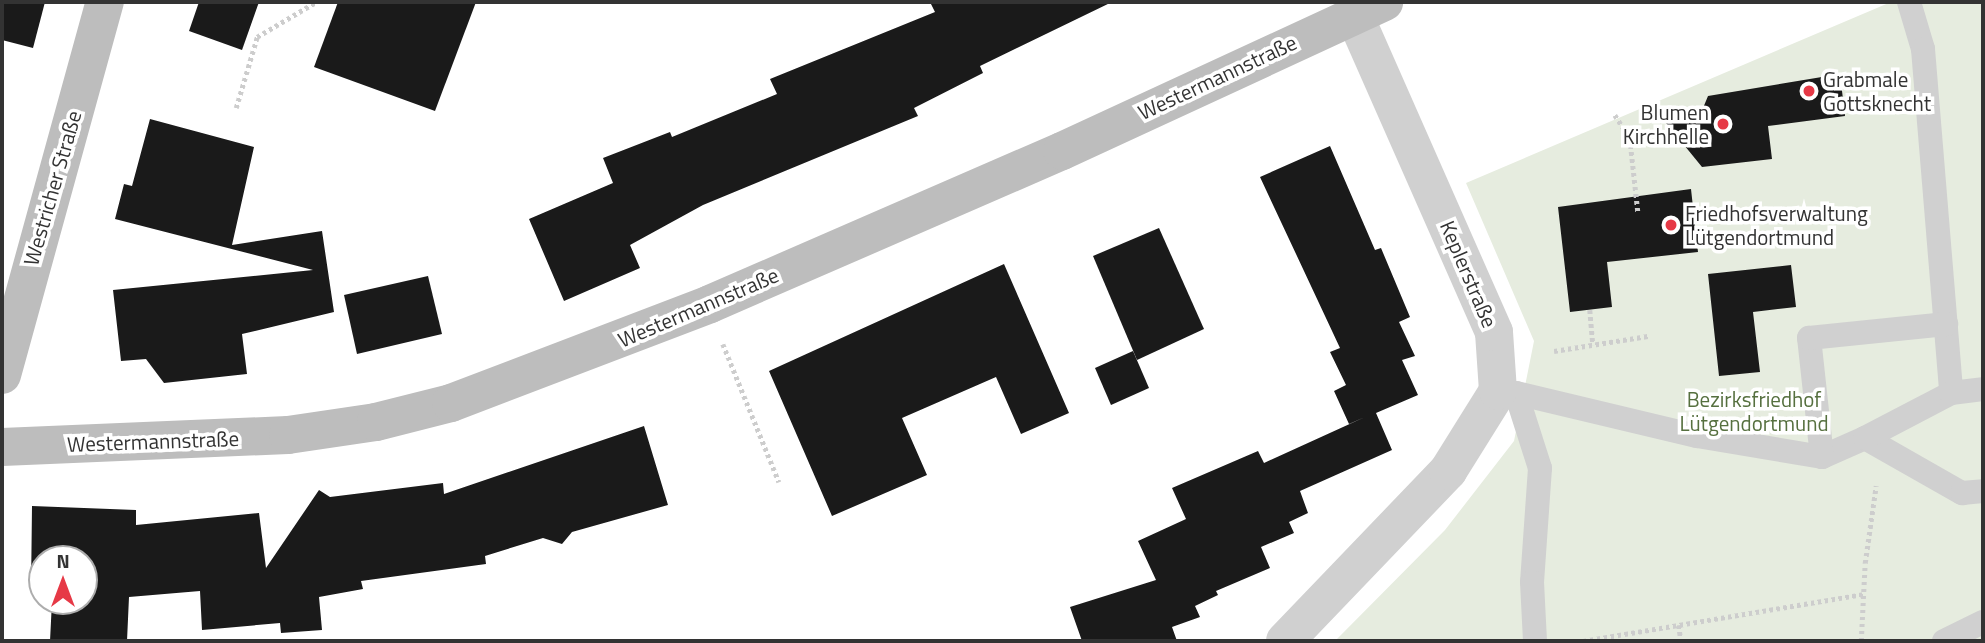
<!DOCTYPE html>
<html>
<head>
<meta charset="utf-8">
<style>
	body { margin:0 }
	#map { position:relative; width:1985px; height:643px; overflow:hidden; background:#fff; font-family:"Titillium Web",sans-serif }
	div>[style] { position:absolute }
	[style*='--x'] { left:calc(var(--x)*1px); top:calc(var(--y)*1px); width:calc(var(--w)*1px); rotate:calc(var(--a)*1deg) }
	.green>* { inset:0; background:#e6ecdf }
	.building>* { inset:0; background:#1a1a1a }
	.path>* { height:4.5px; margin-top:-2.25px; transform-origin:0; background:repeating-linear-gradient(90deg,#cdcdcd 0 3.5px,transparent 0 7px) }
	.lane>* { height:24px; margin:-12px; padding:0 12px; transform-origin:12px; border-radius:12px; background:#d0d0d0 }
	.street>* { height:38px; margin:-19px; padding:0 19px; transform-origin:19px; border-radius:19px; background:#d0d0d0 }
	.secondary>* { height:38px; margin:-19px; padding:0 19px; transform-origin:19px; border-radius:19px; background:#bdbdbd }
	.dots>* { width:19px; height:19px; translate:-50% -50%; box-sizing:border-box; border:4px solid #fff; border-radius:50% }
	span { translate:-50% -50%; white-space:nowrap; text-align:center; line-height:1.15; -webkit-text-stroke:7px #fff; paint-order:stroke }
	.street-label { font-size:21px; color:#333 }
	.poi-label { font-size:21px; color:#333 }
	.left { translate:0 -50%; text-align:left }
	.right { translate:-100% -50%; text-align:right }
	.park-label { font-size:21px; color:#56703f }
	.frame { position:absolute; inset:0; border:4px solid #333; pointer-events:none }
	.north { position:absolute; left:28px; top:545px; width:70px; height:70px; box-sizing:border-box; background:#fff; border:2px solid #adadad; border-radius:50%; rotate:0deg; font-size:19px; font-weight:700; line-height:28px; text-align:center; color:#333 }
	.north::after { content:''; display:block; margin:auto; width:24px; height:32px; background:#e63946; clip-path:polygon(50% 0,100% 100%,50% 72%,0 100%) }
</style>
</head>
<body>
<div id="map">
	<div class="green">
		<i style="clip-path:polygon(1891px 2px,1983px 2px,1983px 641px,1335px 641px,1445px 530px,1514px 441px,1534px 341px,1466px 183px)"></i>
	</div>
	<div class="building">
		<i style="clip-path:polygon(2px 2px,45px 2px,33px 48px,2px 40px)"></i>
		<i style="clip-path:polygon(199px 2px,259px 2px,242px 50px,189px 31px)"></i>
		<i style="clip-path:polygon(338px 2px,476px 2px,435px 111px,314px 67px)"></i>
		<i style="clip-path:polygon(930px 2px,1112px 2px,980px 66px,983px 73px,914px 108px,918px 116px,703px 205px,630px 245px,640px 268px,564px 301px,529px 219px,613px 183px,603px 158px,670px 132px,672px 137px,777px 94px,770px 79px,935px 12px)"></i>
		<i style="clip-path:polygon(1840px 74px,1845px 116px,1768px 126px,1772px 159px,1702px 167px,1662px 118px,1701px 113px,1708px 96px)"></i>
		<i style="clip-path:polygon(150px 119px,254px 147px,232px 245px,322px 231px,334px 312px,242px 334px,247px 374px,164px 383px,146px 359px,121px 361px,113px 290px,313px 270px,115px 219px,124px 184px,132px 186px)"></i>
		<i style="clip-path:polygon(1330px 146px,1375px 250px,1381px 248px,1410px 317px,1399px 322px,1415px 356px,1402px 360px,1418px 395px,1376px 413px,1392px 450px,1300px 491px,1308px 513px,1289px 522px,1294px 533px,1261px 547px,1270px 568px,1216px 591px,1218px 595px,1195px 606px,1200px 617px,1172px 627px,1177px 641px,1082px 641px,1070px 607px,1156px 580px,1138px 541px,1186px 519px,1172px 488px,1258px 451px,1264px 463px,1365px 417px,1349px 424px,1334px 391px,1346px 385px,1330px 352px,1340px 348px,1260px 177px)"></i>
		<i style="clip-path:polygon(1691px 189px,1698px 252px,1607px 262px,1612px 307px,1570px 312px,1558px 207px)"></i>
		<i style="clip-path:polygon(1159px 228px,1204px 329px,1137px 360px,1093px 256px)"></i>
		<i style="clip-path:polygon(1004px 264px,1069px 413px,1021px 434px,996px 377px,902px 418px,927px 475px,832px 516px,769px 371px)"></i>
		<i style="clip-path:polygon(1791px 265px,1796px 307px,1753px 312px,1760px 372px,1719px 376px,1708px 274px)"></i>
		<i style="clip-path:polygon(428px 276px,442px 334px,357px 354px,344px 295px)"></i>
		<i style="clip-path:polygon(1133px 351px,1149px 388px,1111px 405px,1095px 368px)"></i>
		<i style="clip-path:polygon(644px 426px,668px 505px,572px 532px,562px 544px,543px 538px,485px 556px,486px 564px,361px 581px,363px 589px,319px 597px,322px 630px,281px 633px,280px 623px,202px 630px,200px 591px,129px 597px,127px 641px,50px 641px,52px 601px,84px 601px,84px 559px,42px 559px,42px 592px,31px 591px,32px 506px,136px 510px,136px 525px,259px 513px,266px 568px,319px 490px,330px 497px,443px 483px,444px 494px)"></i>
	</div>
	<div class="path">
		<i style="--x:236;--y:108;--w:74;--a:-73.5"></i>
		<i style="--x:257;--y:37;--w:69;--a:-30.7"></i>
		<i style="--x:1615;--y:115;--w:27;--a:57"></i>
		<i style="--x:1630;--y:138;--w:74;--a:83.8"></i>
		<i style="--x:1590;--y:310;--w:35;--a:85"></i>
		<i style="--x:723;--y:344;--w:149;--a:67.9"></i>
		<i style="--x:1554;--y:351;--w:95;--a:-9.1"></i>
		<i style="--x:1679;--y:625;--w:16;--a:83"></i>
		<i style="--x:1583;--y:641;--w:284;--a:-9.5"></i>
		<i style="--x:1861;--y:641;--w:78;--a:-87.1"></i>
		<i style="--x:1865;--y:563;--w:78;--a:-81.9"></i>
	</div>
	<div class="lane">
		<i style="--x:1909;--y:2;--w:49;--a:73.4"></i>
		<i style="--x:1923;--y:49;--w:345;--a:85.3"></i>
		<i style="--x:1516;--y:393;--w:186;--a:13.4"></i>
		<i style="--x:1697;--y:436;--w:127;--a:9.5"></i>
		<i style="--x:1822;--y:457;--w:47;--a:-23.8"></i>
		<i style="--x:1865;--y:438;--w:112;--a:29.6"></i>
		<i style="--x:1962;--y:493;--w:21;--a:-5"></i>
		<i style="--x:1516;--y:393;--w:79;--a:72.3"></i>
		<i style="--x:1540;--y:468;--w:114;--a:94"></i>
		<i style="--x:1532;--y:582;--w:59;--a:87.1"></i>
		<i style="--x:1865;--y:438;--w:97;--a:-27.6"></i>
		<i style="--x:1951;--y:393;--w:32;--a:-7"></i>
		<i style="--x:1822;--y:457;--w:120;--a:-96.2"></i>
		<i style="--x:1809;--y:338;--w:138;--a:-5.8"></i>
		<i style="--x:1944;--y:641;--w:43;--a:-26"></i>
	</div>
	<div class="street">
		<i style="--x:1285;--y:641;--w:236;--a:-46.2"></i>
		<i style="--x:1448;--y:471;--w:94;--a:-58"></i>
		<i style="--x:1498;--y:391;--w:59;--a:-93.9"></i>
		<i style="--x:1494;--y:332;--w:347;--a:-113.8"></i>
	</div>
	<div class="secondary">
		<i style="--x:2;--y:375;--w:387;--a:-74.6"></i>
		<i style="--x:2;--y:447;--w:286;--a:-2.4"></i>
		<i style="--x:288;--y:435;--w:89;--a:-8.4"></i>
		<i style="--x:376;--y:422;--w:77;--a:-14.2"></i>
		<i style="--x:451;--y:403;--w:277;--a:-20.9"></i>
		<i style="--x:710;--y:304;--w:384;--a:-23.5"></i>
		<i style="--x:1062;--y:151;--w:355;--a:-24.8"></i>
	</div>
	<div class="dots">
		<i style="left:1809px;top:91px;background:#e63946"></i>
		<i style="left:1723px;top:124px;background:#e63946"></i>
		<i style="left:1671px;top:225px;background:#e63946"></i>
	</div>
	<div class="street-label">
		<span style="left:1217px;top:77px;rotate:-25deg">Westermannstraße</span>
		<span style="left:52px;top:188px;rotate:-74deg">Westricher Straße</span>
		<span style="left:1469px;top:274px;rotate:67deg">Keplerstraße</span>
		<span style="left:698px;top:307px;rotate:-23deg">Westermannstraße</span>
		<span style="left:153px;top:441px;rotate:-2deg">Westermannstraße</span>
	</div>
	<div class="poi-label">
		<span class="left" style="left:1823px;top:91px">Grabmale<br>Gottsknecht</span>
		<span class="right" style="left:1709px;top:124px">Blumen<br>Kirchhelle</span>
		<span class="left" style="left:1685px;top:225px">Friedhofsverwaltung<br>Lütgendortmund</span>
	</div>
	<div class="park-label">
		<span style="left:1754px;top:411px">Bezirksfriedhof<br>Lütgendortmund</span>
	</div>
	<div class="frame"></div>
	<div class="north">N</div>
</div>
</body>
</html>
